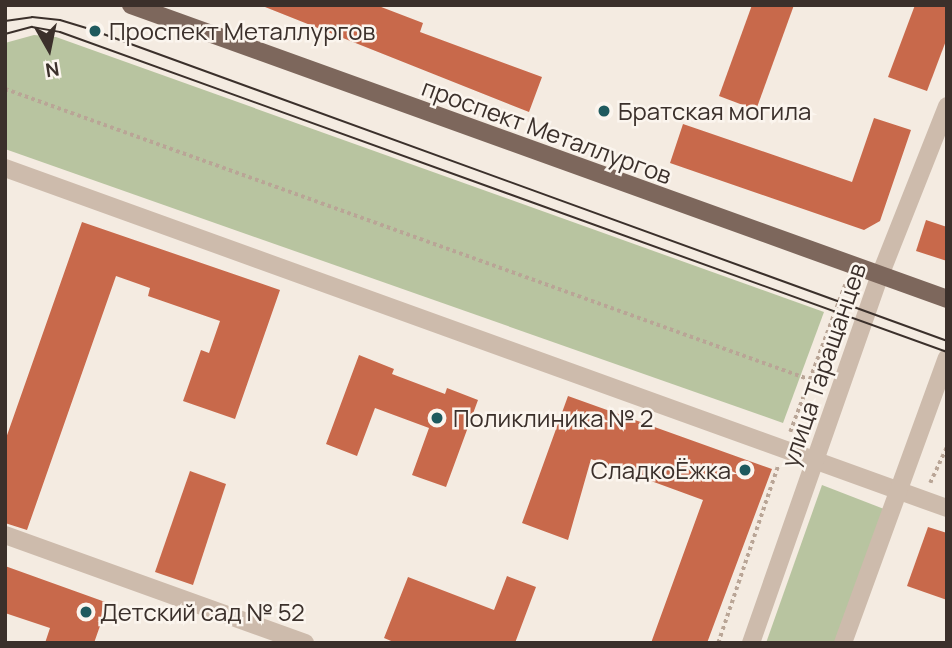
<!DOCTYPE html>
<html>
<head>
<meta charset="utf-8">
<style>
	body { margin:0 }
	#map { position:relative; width:952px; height:648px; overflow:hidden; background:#f4ebe1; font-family:Manrope,sans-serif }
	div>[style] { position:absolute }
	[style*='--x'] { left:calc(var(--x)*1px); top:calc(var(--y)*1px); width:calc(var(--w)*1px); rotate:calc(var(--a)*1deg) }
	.green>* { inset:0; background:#b8c4a0 }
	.building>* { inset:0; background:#c8694b }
	.path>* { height:3.5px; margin-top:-1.75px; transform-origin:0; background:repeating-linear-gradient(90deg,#b9a596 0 3.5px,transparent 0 7px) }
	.minor>* { height:18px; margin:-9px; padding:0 9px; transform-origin:9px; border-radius:9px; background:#cdbbac }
	.major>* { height:18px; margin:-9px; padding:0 9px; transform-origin:9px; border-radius:9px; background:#7d675c }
	.tram>* { height:2px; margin:-1px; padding:0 1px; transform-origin:1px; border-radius:1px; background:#3b302b }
	.dots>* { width:19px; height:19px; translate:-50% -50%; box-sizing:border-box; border:4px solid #fbf5ee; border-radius:50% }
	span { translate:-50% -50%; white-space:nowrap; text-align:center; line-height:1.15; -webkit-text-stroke:5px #fbf5ee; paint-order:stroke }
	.poi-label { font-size:24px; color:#3b302b }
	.left { translate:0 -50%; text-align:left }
	.right { translate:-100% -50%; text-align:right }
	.street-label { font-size:24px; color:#3b302b }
	.frame { position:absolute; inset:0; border:7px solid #3b302b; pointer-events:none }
	.north { position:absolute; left:14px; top:14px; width:70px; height:70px; -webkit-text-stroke:5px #fbf5ee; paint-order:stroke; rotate:171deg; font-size:19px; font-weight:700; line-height:28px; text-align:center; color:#3b302b }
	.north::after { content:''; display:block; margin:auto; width:24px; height:32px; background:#3b302b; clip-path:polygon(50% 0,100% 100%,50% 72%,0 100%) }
</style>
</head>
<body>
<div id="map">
	<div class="green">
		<i style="clip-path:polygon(34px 35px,56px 37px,824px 312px,783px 423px,5px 149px,5px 43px)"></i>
		<i style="clip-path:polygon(822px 485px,884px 509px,835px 643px,766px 643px)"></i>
	</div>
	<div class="building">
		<i style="clip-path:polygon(260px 5px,376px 5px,423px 23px,420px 32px,542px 77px,529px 112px)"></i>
		<i style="clip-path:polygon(752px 5px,794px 5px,756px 110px,719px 96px)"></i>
		<i style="clip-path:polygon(915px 5px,947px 5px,947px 38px,927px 91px,888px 77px)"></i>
		<i style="clip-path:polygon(874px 118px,911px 130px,880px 221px,864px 230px,670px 163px,683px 124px,852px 182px)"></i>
		<i style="clip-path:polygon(926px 220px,947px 227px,947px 261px,916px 251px)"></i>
		<i style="clip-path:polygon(82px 222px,280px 290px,235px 419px,183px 401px,201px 350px,209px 353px,220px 321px,148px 296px,150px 288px,116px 276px,27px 530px,5px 523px,5px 441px)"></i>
		<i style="clip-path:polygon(359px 355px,394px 369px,392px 374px,445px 394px,447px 388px,478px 400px,446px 487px,412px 475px,429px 428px,375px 408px,357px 456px,326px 444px)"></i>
		<i style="clip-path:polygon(568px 396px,772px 469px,707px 643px,651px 643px,703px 500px,591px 459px,568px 540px,522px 523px)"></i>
		<i style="clip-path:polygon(190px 471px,226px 484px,193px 585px,155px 572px)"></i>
		<i style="clip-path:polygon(928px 527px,947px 533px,947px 600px,907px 586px)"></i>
		<i style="clip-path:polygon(5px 566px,108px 603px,94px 643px,45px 643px,50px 628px,5px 613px)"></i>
		<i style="clip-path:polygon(507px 576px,536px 587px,515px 643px,396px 643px,384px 638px,408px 577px,494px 610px)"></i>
	</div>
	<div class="path">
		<i style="--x:5;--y:89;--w:869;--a:19.85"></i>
		<i style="--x:790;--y:432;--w:160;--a:-69.5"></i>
		<i style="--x:930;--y:483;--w:40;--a:-65"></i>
		<i style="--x:718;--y:643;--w:187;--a:-71.3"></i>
	</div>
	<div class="minor">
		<i style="--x:5;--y:168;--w:1001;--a:19.85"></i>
		<i style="--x:5;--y:535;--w:319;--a:19.8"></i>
		<i style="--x:751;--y:643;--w:387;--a:-70.7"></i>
		<i style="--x:879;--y:278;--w:185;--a:-68.4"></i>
		<i style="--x:843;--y:643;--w:303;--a:-70"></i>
	</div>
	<div class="major">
		<i style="--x:131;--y:5;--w:867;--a:19.81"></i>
	</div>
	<div class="tram">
		<i style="--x:5;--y:21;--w:27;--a:-8"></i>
		<i style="--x:32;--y:17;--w:28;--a:6"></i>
		<i style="--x:60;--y:20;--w:37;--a:17"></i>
		<i style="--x:95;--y:31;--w:907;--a:19.99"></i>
		<i style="--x:5;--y:34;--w:28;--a:-15"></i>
		<i style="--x:32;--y:27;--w:28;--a:10"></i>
		<i style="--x:60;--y:32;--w:943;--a:19.84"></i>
	</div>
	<div class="dots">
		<i style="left:95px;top:31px;background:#1f5a5e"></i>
		<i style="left:604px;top:111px;background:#1f5a5e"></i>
		<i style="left:437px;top:418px;background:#1f5a5e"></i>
		<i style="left:745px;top:470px;background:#1f5a5e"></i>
		<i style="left:86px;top:612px;background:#1f5a5e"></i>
	</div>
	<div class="poi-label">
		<span class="left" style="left:109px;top:31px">Проспект Металлургов</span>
		<span class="left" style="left:618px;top:111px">Братская могила</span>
		<span class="left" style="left:453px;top:418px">Поликлиника № 2</span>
		<span class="right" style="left:731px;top:470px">СладкоЁжка</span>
		<span class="left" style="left:100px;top:612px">Детский сад № 52</span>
	</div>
	<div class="street-label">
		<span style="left:547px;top:131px;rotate:20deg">проспект Металлургов</span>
		<span style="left:823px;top:365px;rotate:-71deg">улица Таращанцев</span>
	</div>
	<div class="frame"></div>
	<div class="north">N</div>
</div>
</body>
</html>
